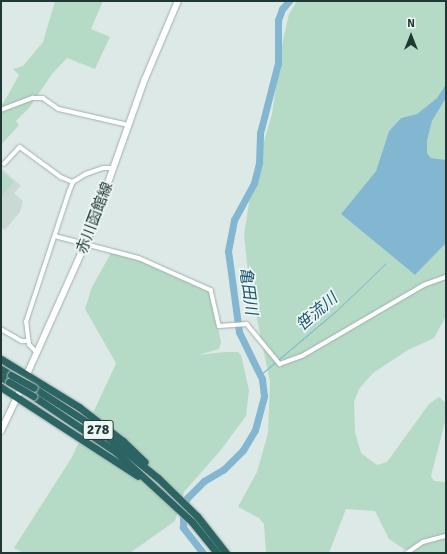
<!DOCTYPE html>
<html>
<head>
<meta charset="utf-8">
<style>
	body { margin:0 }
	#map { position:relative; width:447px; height:554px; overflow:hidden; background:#dde9e6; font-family:Signika,"Noto Sans JP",sans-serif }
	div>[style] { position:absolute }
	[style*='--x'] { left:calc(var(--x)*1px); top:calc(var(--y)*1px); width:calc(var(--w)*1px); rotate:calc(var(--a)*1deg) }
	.built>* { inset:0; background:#cbd9d5 }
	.green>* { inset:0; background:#b5dbc6 }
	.water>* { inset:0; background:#83b6d0 }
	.stream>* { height:1px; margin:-0.5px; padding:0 0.5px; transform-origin:0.5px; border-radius:0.5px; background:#83b6d0 }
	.river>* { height:7px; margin:-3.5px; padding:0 3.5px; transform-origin:3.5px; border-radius:3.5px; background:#83b6d0 }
	.roads { filter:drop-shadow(0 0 1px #a0b0ae) drop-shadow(0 0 1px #a0b0ae) }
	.street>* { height:3.5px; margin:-1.75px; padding:0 1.75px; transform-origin:1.75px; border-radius:1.75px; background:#fff }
	.secondary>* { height:5.5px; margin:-2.75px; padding:0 2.75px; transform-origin:2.75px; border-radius:2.75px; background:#fff }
	.highway>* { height:7px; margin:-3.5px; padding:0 3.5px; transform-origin:3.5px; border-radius:3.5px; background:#2b6463 }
	.bridges { filter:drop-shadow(0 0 1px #bcc3c3) drop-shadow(0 0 1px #bcc3c3) }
	.highway-bridge>* { height:7px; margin:-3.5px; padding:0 3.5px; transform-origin:3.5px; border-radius:3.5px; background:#2b6463 }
	span { translate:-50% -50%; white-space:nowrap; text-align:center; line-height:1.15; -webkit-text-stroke:3.5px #edf6f3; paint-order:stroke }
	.shield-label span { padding:1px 3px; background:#edf6f3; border:1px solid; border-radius:3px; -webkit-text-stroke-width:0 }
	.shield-label { font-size:14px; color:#1f3836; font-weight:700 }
	.street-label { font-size:15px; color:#1f3836 }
	.water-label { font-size:16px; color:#1a5473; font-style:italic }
	.frame { position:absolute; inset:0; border:2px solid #1f3836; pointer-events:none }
	.north { position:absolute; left:391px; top:16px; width:40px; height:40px; -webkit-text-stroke:3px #edf6f3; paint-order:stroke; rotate:0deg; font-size:11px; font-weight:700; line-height:16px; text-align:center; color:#1f3836 }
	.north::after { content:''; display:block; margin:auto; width:14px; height:18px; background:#1f3836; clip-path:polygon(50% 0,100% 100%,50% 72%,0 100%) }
</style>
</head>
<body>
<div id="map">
	<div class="built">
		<i style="clip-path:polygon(1px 168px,21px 186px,14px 193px,23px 201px,20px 212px,5px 230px,1px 228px)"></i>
	</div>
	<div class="green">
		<i style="clip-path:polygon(55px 1px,103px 1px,91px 29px,110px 37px,95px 69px,67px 58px,52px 74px,29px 108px,16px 121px,19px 125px,1px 145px,1px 107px,19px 75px,13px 69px,23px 66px,43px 42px)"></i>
		<i style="clip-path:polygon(297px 1px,446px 1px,446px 84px,437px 98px,417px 114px,401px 118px,389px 131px,376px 171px,341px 214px,415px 275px,446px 243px,446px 316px,434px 338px,408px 350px,373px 373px,359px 389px,354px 402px,355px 432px,361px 453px,377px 465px,387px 462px,429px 404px,439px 397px,446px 403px,446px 418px,431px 476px,434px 481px,446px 482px,446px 553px,419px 553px,404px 549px,389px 539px,375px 511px,346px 509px,329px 553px,266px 553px,264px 524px,259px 518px,238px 507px,257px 472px,268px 433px,270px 382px,249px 280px,244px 235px,252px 183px,272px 114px,283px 40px,289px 14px)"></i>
		<i style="clip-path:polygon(446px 98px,446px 160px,442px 161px,431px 158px,427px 153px,427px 141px,432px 121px)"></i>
		<i style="clip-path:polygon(1px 171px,14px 182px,1px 197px)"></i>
		<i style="clip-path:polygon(111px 253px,138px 260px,210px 292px,221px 342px,219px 349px,198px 355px,224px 352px,238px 352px,241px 355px,249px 390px,246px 416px,220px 451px,184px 492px,175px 521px,130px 553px,24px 553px,14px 548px,72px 457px,115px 366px,116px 363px,85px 309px,92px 287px)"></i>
	</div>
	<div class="water">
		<i style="clip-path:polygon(446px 84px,446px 98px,432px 121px,427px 141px,427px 153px,431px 158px,446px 160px,446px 243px,415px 275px,341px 214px,376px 171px,389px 131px,401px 118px,417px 114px,437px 98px)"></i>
	</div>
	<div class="stream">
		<i style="--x:260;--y:375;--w:99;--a:-40.1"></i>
		<i style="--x:336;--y:311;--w:69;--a:-43.8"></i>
	</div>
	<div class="river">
		<i style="--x:203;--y:553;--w:33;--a:-128"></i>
		<i style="--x:183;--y:527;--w:21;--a:-90"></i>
		<i style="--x:183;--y:506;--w:9;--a:-63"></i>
		<i style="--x:187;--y:498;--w:24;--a:-45"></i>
		<i style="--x:204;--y:481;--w:23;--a:-31"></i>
		<i style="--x:224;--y:469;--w:27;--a:-45"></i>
		<i style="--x:243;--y:450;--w:23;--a:-59"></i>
		<i style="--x:255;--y:430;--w:35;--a:-75"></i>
		<i style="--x:264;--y:396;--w:17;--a:-97"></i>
		<i style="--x:262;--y:379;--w:52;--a:-116.1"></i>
		<i style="--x:239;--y:332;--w:82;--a:-97.7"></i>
		<i style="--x:228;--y:251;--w:32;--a:-79"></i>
		<i style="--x:234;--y:220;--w:42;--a:-61.6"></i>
		<i style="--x:254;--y:183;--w:21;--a:-76"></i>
		<i style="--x:259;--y:163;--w:30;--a:-88"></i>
		<i style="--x:260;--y:133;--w:72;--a:-75.6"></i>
		<i style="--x:278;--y:63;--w:43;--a:-90"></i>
		<i style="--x:278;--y:20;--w:12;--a:-70"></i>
		<i style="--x:282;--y:9;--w:11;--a:-49"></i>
	</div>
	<div class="roads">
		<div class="street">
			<i style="--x:1;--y:110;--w:34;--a:-21"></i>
			<i style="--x:33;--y:98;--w:10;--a:0"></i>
			<i style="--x:43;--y:98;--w:19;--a:35"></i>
			<i style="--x:59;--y:109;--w:72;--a:12.9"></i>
			<i style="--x:4;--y:164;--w:23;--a:-47"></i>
			<i style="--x:20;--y:147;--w:51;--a:36.2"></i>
			<i style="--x:61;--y:177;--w:13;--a:23"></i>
			<i style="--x:55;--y:236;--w:87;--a:14.7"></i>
			<i style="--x:139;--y:258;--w:79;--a:24"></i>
			<i style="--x:211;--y:290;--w:37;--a:77"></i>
			<i style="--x:219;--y:326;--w:28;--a:-4"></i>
			<i style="--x:247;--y:324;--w:52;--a:50.5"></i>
			<i style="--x:280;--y:364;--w:23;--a:-20"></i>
			<i style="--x:302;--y:356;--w:141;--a:-30.2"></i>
			<i style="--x:424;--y:285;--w:23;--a:-20"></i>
			<i style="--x:1;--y:329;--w:24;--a:30"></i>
			<i style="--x:22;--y:341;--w:5;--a:0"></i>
			<i style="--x:37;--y:353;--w:11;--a:-135"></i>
			<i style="--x:29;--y:345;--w:23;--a:-97"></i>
			<i style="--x:26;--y:322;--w:137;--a:-71.7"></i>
			<i style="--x:69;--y:192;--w:11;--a:-68"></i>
			<i style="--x:73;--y:182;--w:15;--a:-32"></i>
			<i style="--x:86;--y:174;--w:18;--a:-19"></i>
			<i style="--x:103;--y:168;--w:11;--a:0"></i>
			<i style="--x:407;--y:553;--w:19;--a:-35"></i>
			<i style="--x:423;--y:542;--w:24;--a:-15"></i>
		</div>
		<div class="secondary">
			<i style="--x:25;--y:379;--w:159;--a:-65.9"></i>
			<i style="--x:90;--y:234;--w:164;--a:-70.5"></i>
			<i style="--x:145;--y:79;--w:85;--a:-67.1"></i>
			<i style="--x:1;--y:431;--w:49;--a:-64.5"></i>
		</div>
		<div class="highway">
			<i style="--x:1;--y:359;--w:92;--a:31.6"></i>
			<i style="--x:79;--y:407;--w:56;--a:37.7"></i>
			<i style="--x:123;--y:441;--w:30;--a:44"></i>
			<i style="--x:1;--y:369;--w:12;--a:31"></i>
			<i style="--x:1;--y:377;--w:9;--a:32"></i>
			<i style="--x:1;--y:387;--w:163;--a:33"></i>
			<i style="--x:34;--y:388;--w:74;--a:32.8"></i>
			<i style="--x:96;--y:428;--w:80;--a:38.9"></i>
			<i style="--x:158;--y:478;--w:54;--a:44.3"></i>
			<i style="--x:197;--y:516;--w:47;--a:51.9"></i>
			<i style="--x:33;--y:396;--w:100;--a:34"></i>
			<i style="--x:116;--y:452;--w:103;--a:42.6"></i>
			<i style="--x:192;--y:522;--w:40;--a:51"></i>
		</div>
	</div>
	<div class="bridges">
		<div class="highway-bridge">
			<i style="--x:11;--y:375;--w:26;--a:29"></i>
			<i style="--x:9;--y:382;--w:28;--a:30"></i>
		</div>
	</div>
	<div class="shield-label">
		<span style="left:98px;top:430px">278</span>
	</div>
	<div class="street-label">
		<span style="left:95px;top:218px;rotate:-69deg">赤川函館線</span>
	</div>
	<div class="water-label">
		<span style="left:248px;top:291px;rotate:82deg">亀田川</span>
		<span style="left:317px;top:312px;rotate:-41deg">笹流川</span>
	</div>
	<div class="frame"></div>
	<div class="north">N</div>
</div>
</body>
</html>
